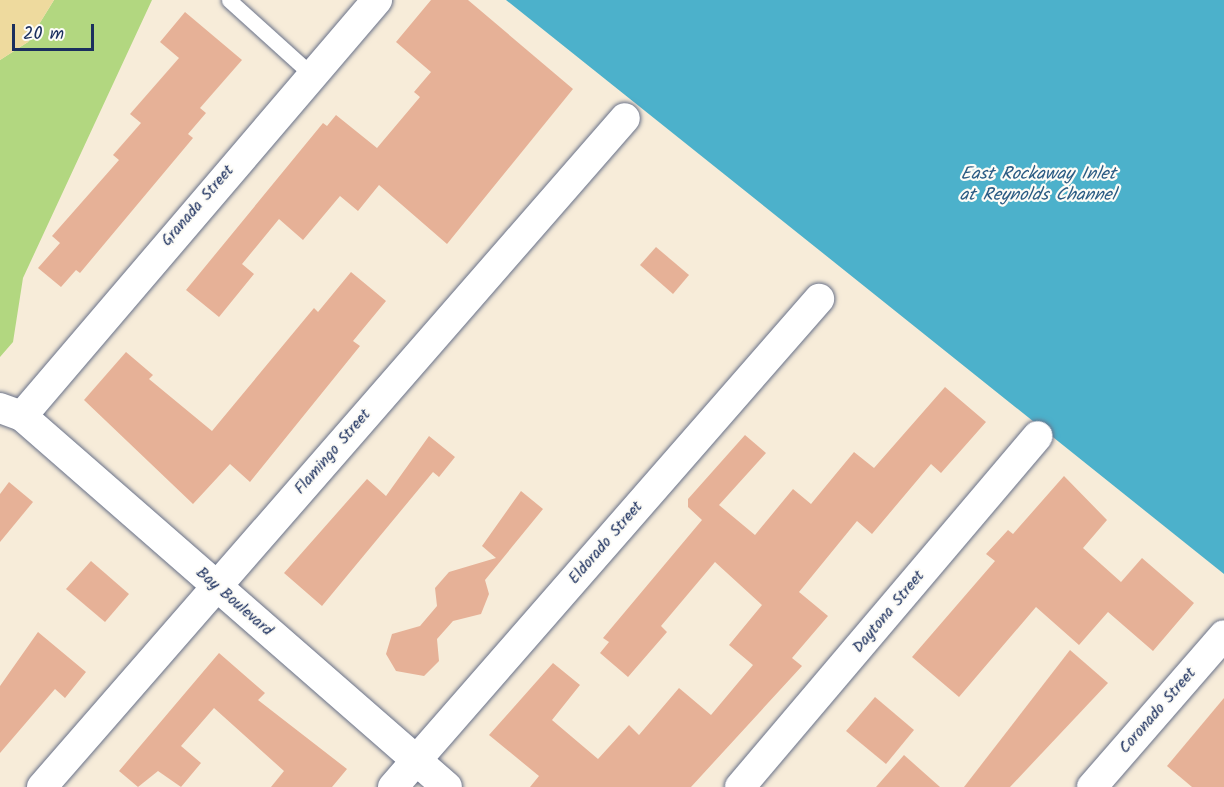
<!DOCTYPE html>
<html>
<head>
<meta charset="utf-8">
<style>
	body { margin:0 }
	#map { position:relative; width:1224px; height:787px; overflow:hidden; background:#f7ecd9; font-family:Kalam,sans-serif }
	div>[style] { position:absolute }
	[style*='--x'] { left:calc(var(--x)*1px); top:calc(var(--y)*1px); width:calc(var(--w)*1px); rotate:calc(var(--a)*1deg) }
	.green>* { inset:0; background:#b2d780 }
	.sand>* { inset:0; background:#eeda9e }
	.water>* { inset:0; background:#4cb1cb }
	.building>* { inset:0; background:#e6b197 }
	.roads { filter:drop-shadow(0 0 2px #687189) drop-shadow(0 0 2px #687189) }
	.service>* { height:15px; margin:-7.5px; padding:0 7.5px; transform-origin:7.5px; border-radius:7.5px; background:#fff }
	.minor>* { height:30px; margin:-15px; padding:0 15px; transform-origin:15px; border-radius:15px; background:#fff }
	span { translate:-50% -50%; white-space:nowrap; text-align:center; line-height:1.15; -webkit-text-stroke:4.5px #fdfcf7; paint-order:stroke }
	.street-label { font-size:16px; color:#1b2f5e }
	.water-label { font-size:18px; color:#2c5c84; font-style:italic }
	.scale { position:absolute; left:12px; top:24px; width:82px; height:27px; box-sizing:border-box; border:3px solid #1b2f5e; border-top:0; padding-left:8px; font-size:18px; line-height:21px; white-space:nowrap; color:#1b2f5e; -webkit-text-stroke:4px #fdfcf7; paint-order:stroke }
</style>
</head>
<body>
<div id="map">
	<div class="green">
		<i style="clip-path:polygon(54px 0,152px 0,23px 278px,13px 342px,0 357px,0 60px,28px 42px)"></i>
	</div>
	<div class="sand">
		<i style="clip-path:polygon(0 0,54px 0,28px 42px,0 60px)"></i>
	</div>
	<div class="water">
		<i style="clip-path:polygon(506px 0,1224px 0,1224px 574px,834px 262px)"></i>
	</div>
	<div class="building">
		<i style="clip-path:polygon(431px 0,468px 0,573px 89px,447px 244px,379px 185px,358px 211px,340px 196px,303px 240px,279px 219px,242px 264px,254px 274px,219px 317px,186px 290px,323px 123px,327px 126px,336px 115px,377px 148px,420px 97px,414px 92px,431px 72px,396px 42px)"></i>
		<i style="clip-path:polygon(185px 12px,242px 60px,200px 108px,206px 113px,188px 134px,193px 138px,80px 273px,76px 270px,61px 287px,38px 268px,60px 243px,52px 236px,119px 160px,113px 155px,141px 123px,130px 114px,179px 58px,160px 42px)"></i>
		<i style="clip-path:polygon(656px 247px,689px 275px,673px 294px,640px 265px)"></i>
		<i style="clip-path:polygon(351px 272px,386px 301px,353px 341px,360px 346px,250px 482px,230px 464px,193px 504px,84px 400px,126px 352px,153px 375px,149px 379px,212px 431px,314px 308px,318px 312px)"></i>
		<i style="clip-path:polygon(945px 387px,986px 422px,941px 473px,931px 464px,872px 534px,857px 521px,799px 592px,828px 616px,792px 658px,802px 666px,691px 787px,530px 787px,539px 776px,489px 735px,553px 663px,580px 685px,552px 720px,598px 759px,629px 725px,639px 735px,679px 688px,711px 715px,753px 665px,729px 645px,762px 605px,715px 562px,661px 626px,667px 632px,628px 677px,600px 653px,609px 642px,603px 638px,702px 520px,688px 507px,688px 499px,745px 435px,766px 453px,719px 505px,755px 535px,793px 489px,811px 504px,854px 452px,874px 468px)"></i>
		<i style="clip-path:polygon(429px 436px,455px 457px,439px 477px,433px 472px,322px 606px,284px 573px,367px 479px,386px 496px)"></i>
		<i style="clip-path:polygon(1064px 476px,1107px 520px,1083px 548px,1121px 582px,1142px 558px,1194px 603px,1153px 651px,1108px 612px,1079px 645px,1036px 607px,959px 697px,912px 657px,995px 561px,986px 554px,1008px 530px,1013px 534px)"></i>
		<i style="clip-path:polygon(9px 482px,33px 502px,0 542px,0 494px)"></i>
		<i style="clip-path:polygon(521px 491px,543px 509px,485px 580px,489px 594px,481px 614px,453px 621px,437px 639px,439px 661px,424px 676px,396px 671px,386px 654px,392px 634px,420px 626px,437px 606px,435px 588px,449px 572px,496px 558px,482px 546px)"></i>
		<i style="clip-path:polygon(91px 561px,129px 594px,105px 622px,66px 589px)"></i>
		<i style="clip-path:polygon(38px 632px,86px 672px,65px 698px,55px 689px,0 753px,0 686px)"></i>
		<i style="clip-path:polygon(1070px 650px,1108px 683px,1010px 787px,964px 787px)"></i>
		<i style="clip-path:polygon(219px 653px,265px 693px,258px 700px,347px 769px,332px 787px,271px 787px,284px 771px,214px 708px,181px 746px,201px 763px,181px 787px,158px 771px,138px 787px,119px 771px)"></i>
		<i style="clip-path:polygon(875px 697px,914px 730px,886px 764px,846px 731px)"></i>
		<i style="clip-path:polygon(1224px 698px,1224px 787px,1192px 787px,1167px 766px)"></i>
		<i style="clip-path:polygon(904px 755px,940px 787px,876px 787px)"></i>
	</div>
	<div class="roads">
		<div class="service">
			<i style="--x:229;--y:0;--w:112;--a:42.1"></i>
		</div>
		<div class="minor">
			<i style="--x:0;--y:408;--w:23;--a:20"></i>
			<i style="--x:22;--y:416;--w:564;--a:41.12"></i>
			<i style="--x:22;--y:416;--w:547;--a:-49.52"></i>
			<i style="--x:42;--y:787;--w:887;--a:-48.93"></i>
			<i style="--x:393;--y:787;--w:648;--a:-48.88"></i>
			<i style="--x:740;--y:787;--w:460;--a:-49.7"></i>
			<i style="--x:1092;--y:787;--w:201;--a:-49"></i>
		</div>
	</div>
	<div class="street-label">
		<span style="left:198px;top:206px;rotate:-49deg">Granada Street</span>
		<span style="left:333px;top:452px;rotate:-49deg">Flamingo Street</span>
		<span style="left:606px;top:543px;rotate:-49deg">Eldorado Street</span>
		<span style="left:234px;top:602px;rotate:41deg">Bay Boulevard</span>
		<span style="left:889px;top:612px;rotate:-50deg">Daytona Street</span>
		<span style="left:1158px;top:711px;rotate:-49deg">Coronado Street</span>
	</div>
	<div class="water-label">
		<span style="left:1038px;top:186px">East Rockaway Inlet<br>at Reynolds Channel</span>
	</div>
	<div class="scale">20 m</div>
</div>
</body>
</html>
